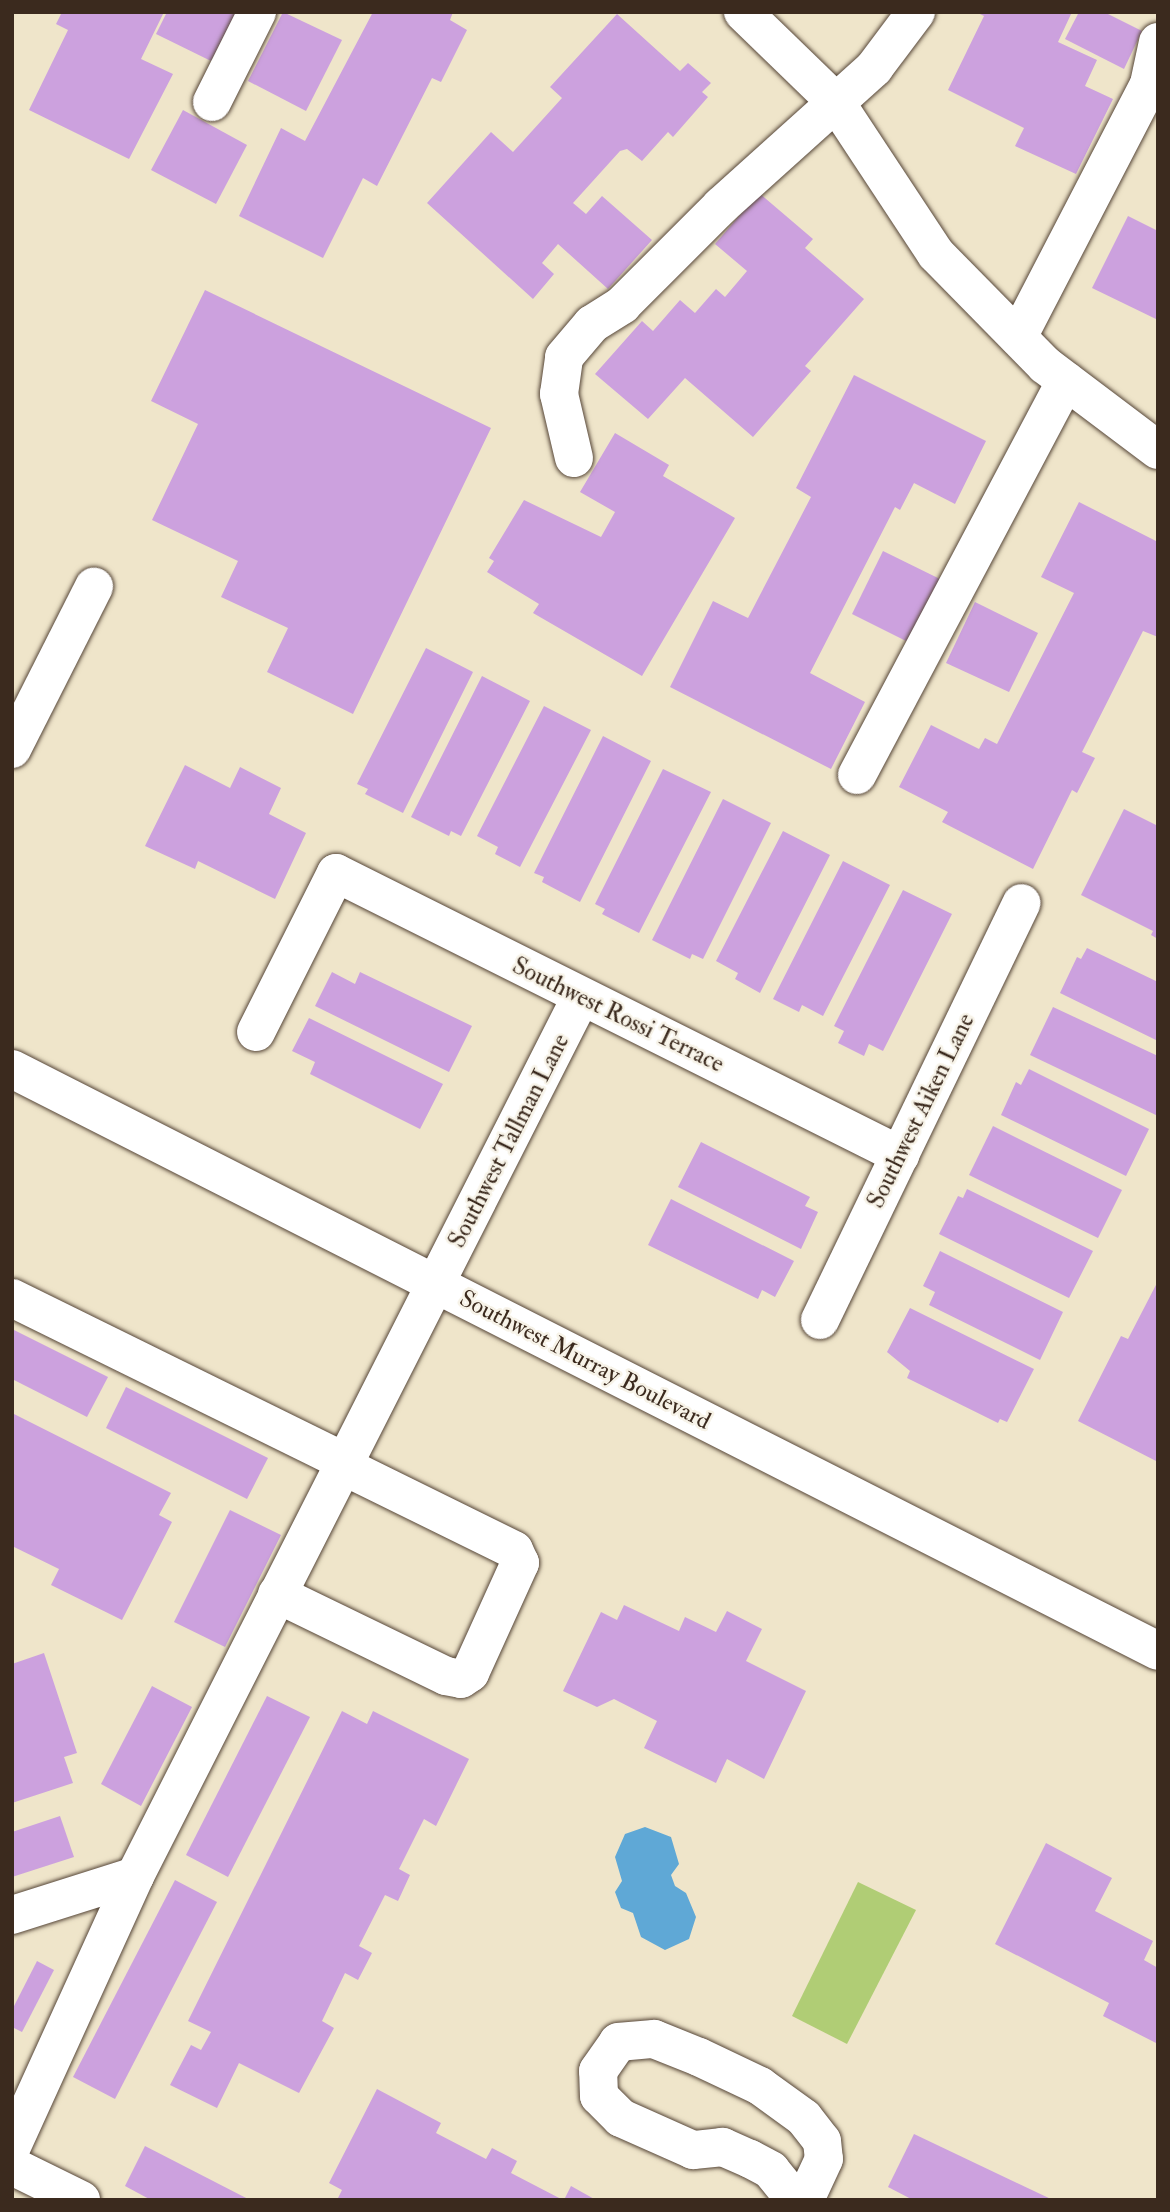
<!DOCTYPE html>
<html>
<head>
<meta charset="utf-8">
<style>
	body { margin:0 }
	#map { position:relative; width:1170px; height:2212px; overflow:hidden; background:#efe5ca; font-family:"IM FELL Double Pica",serif }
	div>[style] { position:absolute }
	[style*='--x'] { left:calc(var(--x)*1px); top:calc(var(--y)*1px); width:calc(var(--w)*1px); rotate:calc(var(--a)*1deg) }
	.green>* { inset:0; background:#b0cd75 }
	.water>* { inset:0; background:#5fa8d6 }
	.building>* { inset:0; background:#cca1de }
	.roads { filter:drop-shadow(0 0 2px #564638) drop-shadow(0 0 2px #564638) }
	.minor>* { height:38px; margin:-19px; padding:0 19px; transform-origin:19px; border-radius:19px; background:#fff }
	.major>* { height:38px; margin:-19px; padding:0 19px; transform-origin:19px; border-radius:19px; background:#fff }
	span { translate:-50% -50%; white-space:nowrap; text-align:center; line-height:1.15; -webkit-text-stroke:5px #f7f3e8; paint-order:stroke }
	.street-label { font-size:24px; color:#3b2a1e }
	.frame { position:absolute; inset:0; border:14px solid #3b2a1e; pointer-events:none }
</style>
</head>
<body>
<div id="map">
	<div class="green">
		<i style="clip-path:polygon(858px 1882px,916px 1910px,847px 2044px,792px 2016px)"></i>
	</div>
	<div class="water">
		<i style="clip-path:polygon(645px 1827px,671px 1837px,679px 1864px,671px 1875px,675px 1886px,686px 1893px,696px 1917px,689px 1939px,665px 1950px,641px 1937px,633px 1913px,621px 1908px,615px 1892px,622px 1881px,615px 1857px,625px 1834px)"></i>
	</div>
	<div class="building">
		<i style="clip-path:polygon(62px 12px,164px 12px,141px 59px,173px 74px,129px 159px,29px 110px,68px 30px,56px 24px)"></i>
		<i style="clip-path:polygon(167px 12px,236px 12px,211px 61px,156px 34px)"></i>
		<i style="clip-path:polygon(283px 12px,342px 40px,306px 111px,248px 81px)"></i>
		<i style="clip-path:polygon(373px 12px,453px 12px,450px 20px,467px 30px,441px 82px,432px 78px,377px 186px,363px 178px,323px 258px,239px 216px,281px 128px,305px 141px)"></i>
		<i style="clip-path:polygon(976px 12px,1072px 12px,1058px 42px,1097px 60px,1085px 86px,1113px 99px,1076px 174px,1015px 146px,1024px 128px,948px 90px,984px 16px)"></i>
		<i style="clip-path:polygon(1079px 12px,1104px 12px,1142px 31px,1124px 69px,1065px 39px)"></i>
		<i style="clip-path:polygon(617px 14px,680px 71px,688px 63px,711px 83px,702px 92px,708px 97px,673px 137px,668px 132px,642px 161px,627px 149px,620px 151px,573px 203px,586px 214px,602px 196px,652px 240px,608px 289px,558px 244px,542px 263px,554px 274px,533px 299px,427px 203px,491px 132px,513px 152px,562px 98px,550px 87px)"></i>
		<i style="clip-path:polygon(183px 110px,247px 145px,216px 204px,151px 170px)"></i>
		<i style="clip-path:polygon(759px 193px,813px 239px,805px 248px,864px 299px,805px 366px,811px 371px,753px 437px,685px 378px,648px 419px,595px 374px,642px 321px,653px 331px,680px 300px,695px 313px,716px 289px,725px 297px,747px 271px,715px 244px)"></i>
		<i style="clip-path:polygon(1128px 216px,1158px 231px,1158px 320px,1092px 288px)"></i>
		<i style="clip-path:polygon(205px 290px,491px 428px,353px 714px,267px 672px,288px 628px,221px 597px,238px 561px,152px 520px,198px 424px,151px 401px)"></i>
		<i style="clip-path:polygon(854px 375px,986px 441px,955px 504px,914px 483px,900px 510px,895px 507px,810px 673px,865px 702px,831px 769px,670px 687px,713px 601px,748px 618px,811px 497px,796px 488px)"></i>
		<i style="clip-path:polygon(615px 433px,669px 465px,663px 476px,735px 518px,642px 676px,533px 613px,539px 604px,487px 572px,494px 561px,489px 558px,524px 500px,601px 537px,615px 512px,580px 492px)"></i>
		<i style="clip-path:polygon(1079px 502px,1158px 542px,1158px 637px,1143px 631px,1082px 752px,1095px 758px,1077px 793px,1072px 790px,1033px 869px,942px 822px,948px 812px,899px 787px,931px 725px,979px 749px,985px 738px,997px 744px,1074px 593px,1041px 577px)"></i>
		<i style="clip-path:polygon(883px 551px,944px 581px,912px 644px,852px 614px)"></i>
		<i style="clip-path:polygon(975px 602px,1038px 633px,1009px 692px,946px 663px)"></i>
		<i style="clip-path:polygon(426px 648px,473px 672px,403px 813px,365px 794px,368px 789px,357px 784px)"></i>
		<i style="clip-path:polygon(482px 676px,530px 701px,461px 836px,451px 831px,449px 836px,411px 817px)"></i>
		<i style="clip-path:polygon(544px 706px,591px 730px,520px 867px,495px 854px,498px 847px,477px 836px)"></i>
		<i style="clip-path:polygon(603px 736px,651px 761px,580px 902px,542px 882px,544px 877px,534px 873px)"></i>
		<i style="clip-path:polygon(185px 765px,230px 788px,240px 767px,281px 788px,269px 814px,306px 833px,275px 899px,198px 861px,195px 869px,145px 846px)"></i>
		<i style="clip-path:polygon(663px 769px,711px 792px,639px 933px,602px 914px,605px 909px,595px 904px)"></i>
		<i style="clip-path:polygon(723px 799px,771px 823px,703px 959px,692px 954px,690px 959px,652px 940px)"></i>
		<i style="clip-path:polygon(1124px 809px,1158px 826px,1158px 939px,1151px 935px,1153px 931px,1081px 895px)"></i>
		<i style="clip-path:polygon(783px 831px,830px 855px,760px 993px,735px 979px,738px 973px,716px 961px)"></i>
		<i style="clip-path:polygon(843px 861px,890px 885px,823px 1016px,802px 1005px,799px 1012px,773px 999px)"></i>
		<i style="clip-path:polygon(903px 890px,952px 914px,883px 1051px,869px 1044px,864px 1056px,838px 1043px,844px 1031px,834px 1026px)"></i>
		<i style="clip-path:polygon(1087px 948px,1158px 982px,1158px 1041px,1060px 993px,1077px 957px,1081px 959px)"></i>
		<i style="clip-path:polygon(332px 972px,355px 984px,360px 972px,472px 1026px,449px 1072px,315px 1006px)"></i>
		<i style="clip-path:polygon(1053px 1007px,1158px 1056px,1158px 1116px,1030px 1055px)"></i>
		<i style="clip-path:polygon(309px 1018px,443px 1084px,420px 1129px,310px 1074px,315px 1062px,292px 1051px)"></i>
		<i style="clip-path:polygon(1029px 1069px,1149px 1129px,1126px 1176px,1001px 1115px,1016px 1082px,1021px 1085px)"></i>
		<i style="clip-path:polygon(993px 1126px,1122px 1190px,1098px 1238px,969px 1175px)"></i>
		<i style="clip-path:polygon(701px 1142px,810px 1197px,805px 1206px,818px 1212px,801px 1249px,678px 1187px)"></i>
		<i style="clip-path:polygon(967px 1189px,1093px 1251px,1069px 1298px,939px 1234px,958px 1196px,963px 1198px)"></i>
		<i style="clip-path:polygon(671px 1199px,794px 1261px,775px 1297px,762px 1290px,758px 1299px,648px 1245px)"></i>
		<i style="clip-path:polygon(940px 1251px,1063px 1312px,1040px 1360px,929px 1305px,935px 1292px,923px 1286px)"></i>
		<i style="clip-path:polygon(1158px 1281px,1158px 1462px,1078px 1421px,1121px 1336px,1128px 1339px)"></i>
		<i style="clip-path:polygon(910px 1308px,1034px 1369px,1007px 1422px,1000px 1419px,998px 1423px,907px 1378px,910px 1371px,887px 1352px)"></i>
		<i style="clip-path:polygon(12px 1329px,108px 1377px,87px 1417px,12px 1379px)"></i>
		<i style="clip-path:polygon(126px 1387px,268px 1458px,247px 1499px,106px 1428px)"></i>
		<i style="clip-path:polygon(12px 1413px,171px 1493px,159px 1515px,172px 1522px,122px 1620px,51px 1585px,59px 1569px,12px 1546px)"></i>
		<i style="clip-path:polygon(230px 1510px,281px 1535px,225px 1647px,174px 1622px)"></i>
		<i style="clip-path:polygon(624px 1605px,679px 1631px,685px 1617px,716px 1632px,727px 1611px,762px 1629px,746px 1661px,806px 1691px,764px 1779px,727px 1759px,716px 1783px,644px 1748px,657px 1721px,614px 1699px,597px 1707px,563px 1691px,601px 1612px,617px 1620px)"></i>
		<i style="clip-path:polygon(44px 1653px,77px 1753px,64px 1757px,73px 1783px,12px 1803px,12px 1664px)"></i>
		<i style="clip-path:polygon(152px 1686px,192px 1707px,141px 1806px,101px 1784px)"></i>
		<i style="clip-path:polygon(267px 1696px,310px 1717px,228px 1877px,186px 1855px)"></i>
		<i style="clip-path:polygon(342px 1711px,367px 1724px,373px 1711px,469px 1759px,436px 1826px,424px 1819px,399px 1869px,410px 1875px,398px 1901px,385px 1895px,359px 1946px,372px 1953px,358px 1980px,345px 1973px,322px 2021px,334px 2028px,299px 2093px,239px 2063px,217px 2108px,170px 2085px,191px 2045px,201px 2050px,211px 2032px,188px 2021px)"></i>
		<i style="clip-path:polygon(60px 1816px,74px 1857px,12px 1877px,12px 1832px)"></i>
		<i style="clip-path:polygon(1046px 1843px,1112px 1878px,1095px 1911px,1153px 1941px,1144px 1960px,1158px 1968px,1158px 2044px,1103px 2016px,1109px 2003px,995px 1944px)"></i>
		<i style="clip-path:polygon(175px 1880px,217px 1902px,115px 2099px,73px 2077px)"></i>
		<i style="clip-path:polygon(37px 1961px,54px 1970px,22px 2032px,12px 2027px,12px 2010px)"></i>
		<i style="clip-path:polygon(377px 2089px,441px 2123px,436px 2133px,486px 2159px,492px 2148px,517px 2161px,511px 2173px,563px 2200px,337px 2200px,342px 2190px,329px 2183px)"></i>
		<i style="clip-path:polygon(914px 2134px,1053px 2200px,913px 2200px,888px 2187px)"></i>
		<i style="clip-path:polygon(145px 2146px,250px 2200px,151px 2200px,125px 2186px)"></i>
		<i style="clip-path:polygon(571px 2186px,596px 2200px,564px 2200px)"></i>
	</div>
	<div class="roads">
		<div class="minor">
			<i style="--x:743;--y:12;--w:128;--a:44.1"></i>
			<i style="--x:835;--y:101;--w:183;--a:56.6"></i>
			<i style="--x:936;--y:254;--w:156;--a:45.5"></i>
			<i style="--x:1045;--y:365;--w:141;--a:37"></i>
			<i style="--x:212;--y:102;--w:101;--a:-63.4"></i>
			<i style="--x:1018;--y:337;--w:285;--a:-62.6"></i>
			<i style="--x:1149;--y:84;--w:43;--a:-77.9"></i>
			<i style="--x:574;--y:458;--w:66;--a:-103.2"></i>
			<i style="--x:559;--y:394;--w:37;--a:-82"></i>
			<i style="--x:564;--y:357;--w:43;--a:-49.7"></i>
			<i style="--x:592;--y:324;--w:36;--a:-32"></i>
			<i style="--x:622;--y:305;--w:140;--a:-45"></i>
			<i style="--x:721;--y:206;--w:206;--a:-42"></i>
			<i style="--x:874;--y:68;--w:70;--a:-53.1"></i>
			<i style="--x:12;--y:749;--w:182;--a:-63.2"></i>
			<i style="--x:857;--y:775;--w:446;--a:-62.1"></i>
			<i style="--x:256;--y:1032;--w:178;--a:-63.3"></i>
			<i style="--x:336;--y:873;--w:631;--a:26.57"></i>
			<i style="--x:12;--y:1298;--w:371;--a:26.2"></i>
			<i style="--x:820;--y:1320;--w:463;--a:-64.2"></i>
			<i style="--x:277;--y:1594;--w:188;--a:25.9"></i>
			<i style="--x:446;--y:1676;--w:15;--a:11"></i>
			<i style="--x:461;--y:1679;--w:11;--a:-34"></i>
			<i style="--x:470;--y:1673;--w:121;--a:-65.6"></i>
			<i style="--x:520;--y:1563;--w:14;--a:-115"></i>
			<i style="--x:514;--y:1550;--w:191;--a:-153.8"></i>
			<i style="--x:12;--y:1915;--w:129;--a:-17.6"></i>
			<i style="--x:12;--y:2146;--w:297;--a:-65.5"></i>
			<i style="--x:135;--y:1876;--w:986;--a:-63.1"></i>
			<i style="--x:12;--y:2166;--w:77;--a:26.2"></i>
			<i style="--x:795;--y:2200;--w:38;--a:-129"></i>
			<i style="--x:771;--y:2170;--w:24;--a:-152"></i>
			<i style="--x:750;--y:2159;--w:30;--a:-156"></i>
			<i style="--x:723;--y:2147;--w:30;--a:174"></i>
			<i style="--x:693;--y:2150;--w:79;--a:-156"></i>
			<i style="--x:621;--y:2118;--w:31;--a:-135"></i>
			<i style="--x:599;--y:2096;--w:25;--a:-92"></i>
			<i style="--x:598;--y:2071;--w:35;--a:-55"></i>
			<i style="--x:618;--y:2042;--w:36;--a:-5"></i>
			<i style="--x:654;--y:2039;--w:48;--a:21.8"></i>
			<i style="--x:699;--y:2057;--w:68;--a:25.4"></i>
			<i style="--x:760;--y:2086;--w:54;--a:36"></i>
			<i style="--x:804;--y:2118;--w:29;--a:52"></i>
			<i style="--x:822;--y:2141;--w:18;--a:84"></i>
			<i style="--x:824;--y:2159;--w:45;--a:114.9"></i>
		</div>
		<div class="major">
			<i style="--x:12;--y:1069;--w:1285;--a:26.92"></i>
		</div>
	</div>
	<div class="street-label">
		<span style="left:618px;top:1015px;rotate:26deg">Southwest Rossi Terrace</span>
		<span style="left:921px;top:1111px;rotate:-64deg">Southwest Aiken Lane</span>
		<span style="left:509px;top:1141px;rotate:-63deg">Southwest Tallman Lane</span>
		<span style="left:585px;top:1360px;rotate:27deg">Southwest Murray Boulevard</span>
	</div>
	<div class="frame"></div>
</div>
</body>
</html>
